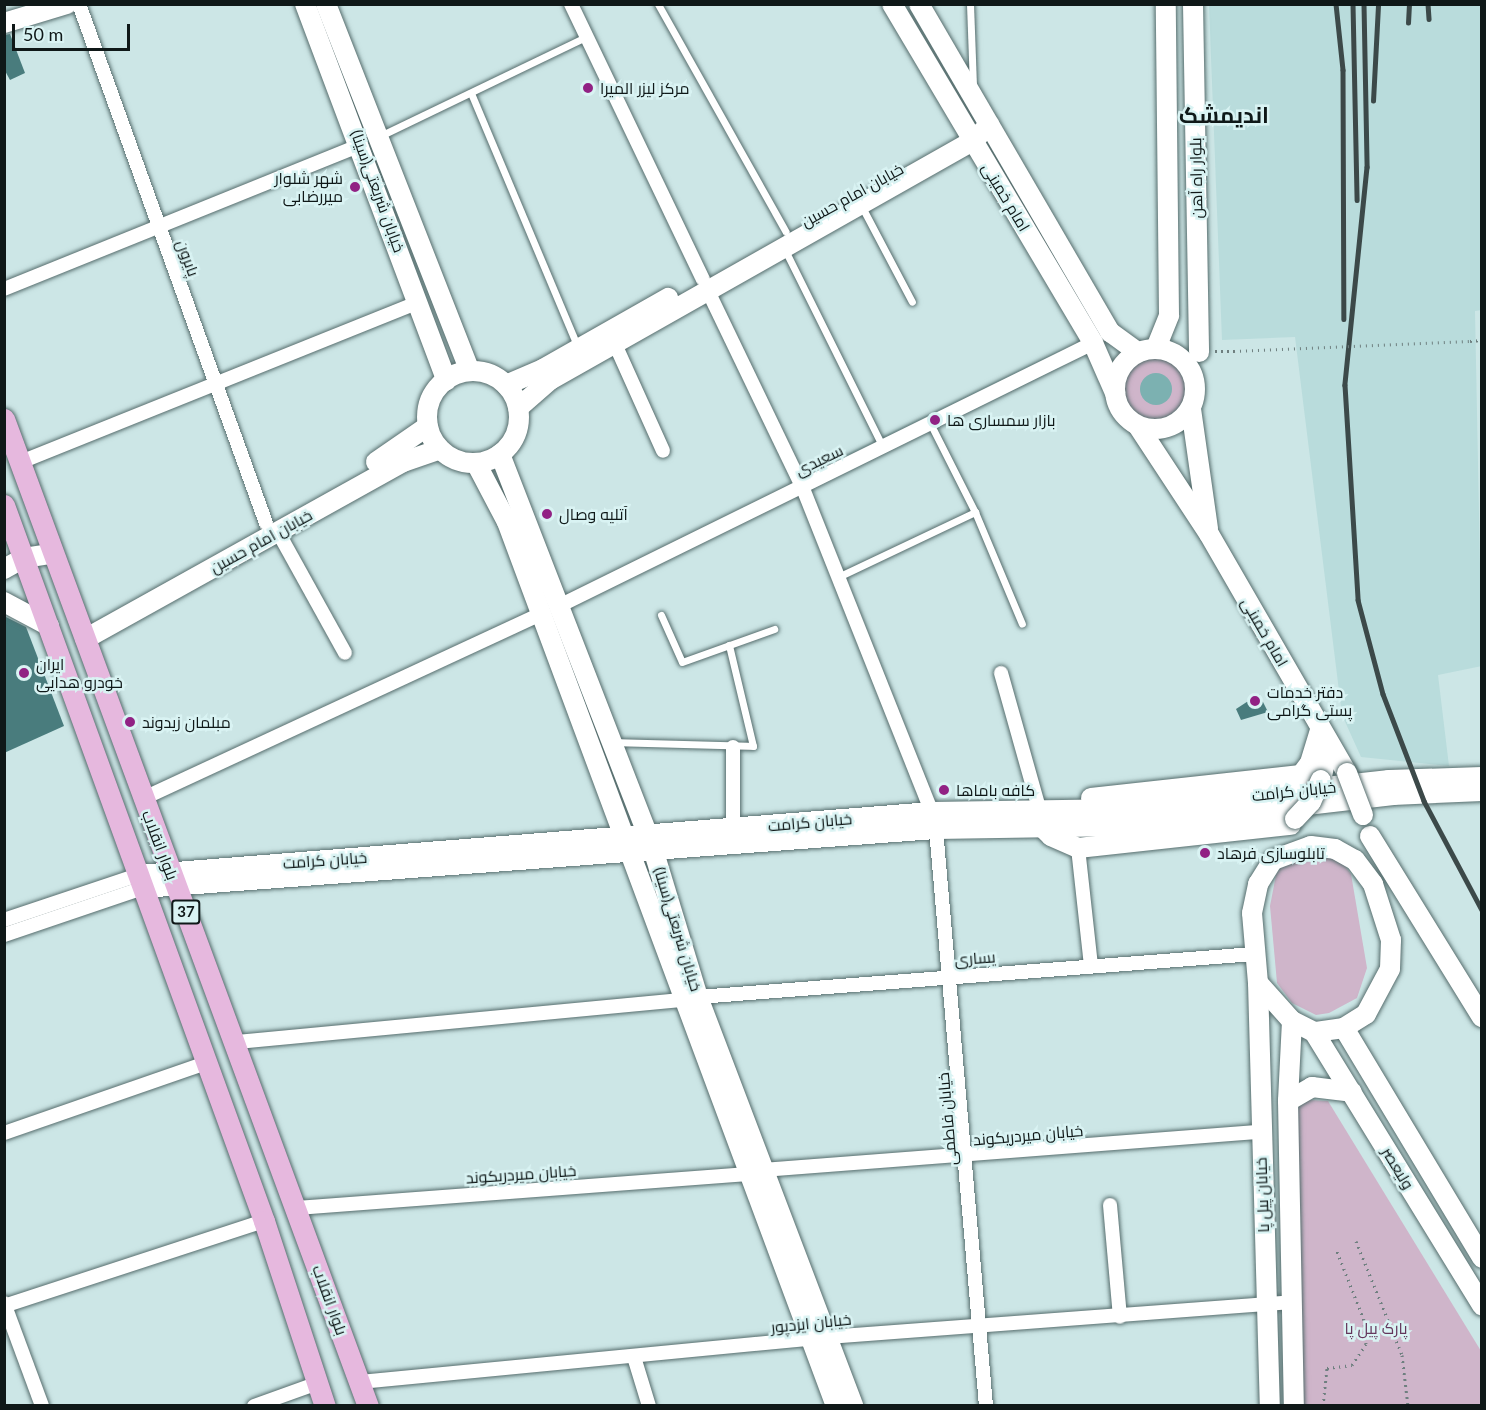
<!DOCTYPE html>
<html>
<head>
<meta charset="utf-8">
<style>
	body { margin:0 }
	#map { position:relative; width:1486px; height:1410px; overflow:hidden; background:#cce6e6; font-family:Lato,Cairo,sans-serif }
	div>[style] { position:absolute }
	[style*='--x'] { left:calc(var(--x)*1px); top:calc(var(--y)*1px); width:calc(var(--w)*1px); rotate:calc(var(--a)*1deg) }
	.built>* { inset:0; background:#b9dcdc }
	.green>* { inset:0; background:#cfb5ca }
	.round { border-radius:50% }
	.water>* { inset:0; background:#7cb1b1 }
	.building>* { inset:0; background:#497c7d }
	.path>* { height:3px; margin-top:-1.5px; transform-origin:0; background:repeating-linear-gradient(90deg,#6e7f7f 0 1.5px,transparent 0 6px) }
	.roads { filter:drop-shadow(0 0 2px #566d6d) drop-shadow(0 0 2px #566d6d) }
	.lane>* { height:7px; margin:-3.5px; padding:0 3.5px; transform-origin:3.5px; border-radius:3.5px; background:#fff }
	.street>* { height:14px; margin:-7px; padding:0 7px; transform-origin:7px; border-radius:7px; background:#fff }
	.secondary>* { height:20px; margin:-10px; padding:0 10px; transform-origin:10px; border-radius:10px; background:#fff }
	.secondary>.ring { margin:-10px; padding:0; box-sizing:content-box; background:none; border:20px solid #fff; border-radius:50% }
	.primary>* { height:21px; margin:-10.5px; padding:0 10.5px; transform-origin:10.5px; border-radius:10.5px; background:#e6b8de }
	.rail>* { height:4.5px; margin:-2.25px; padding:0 2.25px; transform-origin:2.25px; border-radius:2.25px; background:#3c4949 }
	.path-bridge>* { height:3px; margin-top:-1.5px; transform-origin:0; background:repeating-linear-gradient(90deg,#6e7f7f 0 1.5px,transparent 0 6px) }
	.bridges { filter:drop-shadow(0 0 2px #566d6d) drop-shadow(0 0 2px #566d6d) }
	.secondary-bridge>* { height:20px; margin:-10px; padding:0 10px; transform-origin:10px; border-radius:10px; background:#fff }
	.dots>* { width:16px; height:16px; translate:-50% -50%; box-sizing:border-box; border:3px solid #d9f3f3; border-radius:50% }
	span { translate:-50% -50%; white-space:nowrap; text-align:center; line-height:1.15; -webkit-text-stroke:5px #d9f3f3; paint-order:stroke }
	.shield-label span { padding:2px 4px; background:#d9f3f3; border:2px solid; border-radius:4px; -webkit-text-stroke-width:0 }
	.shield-label { font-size:15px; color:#0f1818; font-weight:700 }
	.poi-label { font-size:16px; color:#0f1818 }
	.left { translate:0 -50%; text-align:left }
	.right { translate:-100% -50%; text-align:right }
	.street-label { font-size:16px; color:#0f1818 }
	.park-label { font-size:16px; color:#64365c }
	.district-label { font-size:22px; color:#0f1818; font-weight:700 }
	.frame { position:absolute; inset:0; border:6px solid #0f1818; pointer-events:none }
	.scale { position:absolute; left:12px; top:24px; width:118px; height:27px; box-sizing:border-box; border:3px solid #0f1818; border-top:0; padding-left:8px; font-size:18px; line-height:21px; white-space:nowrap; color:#0f1818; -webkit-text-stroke:4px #d9f3f3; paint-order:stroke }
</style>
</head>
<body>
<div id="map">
	<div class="built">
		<i style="clip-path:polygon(1209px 5px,1481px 5px,1482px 310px,1475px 311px,1482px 666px,1438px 675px,1449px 766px,1361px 757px,1342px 715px,1295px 337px,1222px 340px)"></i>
		<i style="clip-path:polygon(1060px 350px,1066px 365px,809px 491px,802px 476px)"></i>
	</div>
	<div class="green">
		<i class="round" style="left:1124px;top:357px;width:62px;height:62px"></i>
		<i style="clip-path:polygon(1312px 853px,1342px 862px,1351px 874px,1367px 968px,1357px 998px,1329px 1013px,1316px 1015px,1292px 1003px,1277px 983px,1270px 906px,1276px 875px,1283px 864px)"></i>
		<i style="clip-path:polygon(1309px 1100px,1328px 1101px,1481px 1351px,1481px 1405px,1300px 1405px,1293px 1111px)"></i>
	</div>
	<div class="water">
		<i class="round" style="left:1140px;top:373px;width:32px;height:32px"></i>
	</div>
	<div class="building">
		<i style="clip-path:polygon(10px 34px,25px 73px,10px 80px,4px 69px,4px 35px)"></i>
		<i style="clip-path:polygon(4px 616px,26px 627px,64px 726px,4px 753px)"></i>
		<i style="clip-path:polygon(1259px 694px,1268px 712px,1241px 720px,1236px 709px)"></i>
	</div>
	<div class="path">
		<i style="--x:1470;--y:341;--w:12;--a:-5"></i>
		<i style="--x:1215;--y:351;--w:19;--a:0"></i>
		<i style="--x:1356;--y:1241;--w:123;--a:68"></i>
		<i style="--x:1402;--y:1355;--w:51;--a:83.3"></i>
		<i style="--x:1323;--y:1406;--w:38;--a:-84"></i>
		<i style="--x:1327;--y:1368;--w:25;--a:-7"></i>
		<i style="--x:1352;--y:1365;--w:25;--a:-56"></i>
		<i style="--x:1366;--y:1344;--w:24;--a:-95"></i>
		<i style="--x:1364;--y:1320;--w:76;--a:-111.5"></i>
	</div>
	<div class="roads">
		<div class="lane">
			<i style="--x:658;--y:4;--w:261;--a:60.7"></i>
			<i style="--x:970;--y:4;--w:81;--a:87.9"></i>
			<i style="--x:471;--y:93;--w:277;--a:67.2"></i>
			<i style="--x:380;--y:136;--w:229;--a:-25.7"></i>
			<i style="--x:862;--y:207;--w:107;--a:62.2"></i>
			<i style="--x:785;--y:250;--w:220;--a:63.6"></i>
			<i style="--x:930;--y:423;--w:100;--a:63.2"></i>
			<i style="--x:975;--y:512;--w:121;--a:67.2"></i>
			<i style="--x:838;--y:577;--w:152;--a:-25.4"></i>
			<i style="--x:661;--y:615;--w:51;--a:65.9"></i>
			<i style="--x:682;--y:662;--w:98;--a:-19.7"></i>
			<i style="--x:614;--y:742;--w:139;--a:1.6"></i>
			<i style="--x:753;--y:746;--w:104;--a:-103.4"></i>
		</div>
		<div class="street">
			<i style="--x:79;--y:4;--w:552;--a:70.19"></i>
			<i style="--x:571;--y:4;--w:305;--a:64.4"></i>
			<i style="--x:4;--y:289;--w:385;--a:-22"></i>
			<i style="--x:708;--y:291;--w:216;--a:64.3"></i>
			<i style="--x:802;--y:486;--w:351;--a:68.3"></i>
			<i style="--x:615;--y:344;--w:117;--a:65.8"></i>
			<i style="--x:21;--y:462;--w:429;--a:-21.9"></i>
			<i style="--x:278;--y:532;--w:138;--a:61"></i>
			<i style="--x:559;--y:606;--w:595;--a:-26.22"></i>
			<i style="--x:1001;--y:673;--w:140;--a:74.3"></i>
			<i style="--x:142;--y:799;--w:440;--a:-24.9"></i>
			<i style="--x:733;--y:828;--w:81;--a:-90"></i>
			<i style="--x:936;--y:829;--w:579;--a:85.05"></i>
			<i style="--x:1078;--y:848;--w:119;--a:83.7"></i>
			<i style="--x:4;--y:920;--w:141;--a:-18.6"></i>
			<i style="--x:4;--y:935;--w:147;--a:-18.7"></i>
			<i style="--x:698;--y:997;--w:558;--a:-4.42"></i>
			<i style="--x:236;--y:1042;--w:448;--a:-5.4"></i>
			<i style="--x:4;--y:1133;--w:214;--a:-19.1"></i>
			<i style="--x:763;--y:1170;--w:498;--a:-4.4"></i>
			<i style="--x:1110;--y:1205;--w:112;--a:84.9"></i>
			<i style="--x:297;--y:1208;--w:452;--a:-4.3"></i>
			<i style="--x:4;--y:1303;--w:110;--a:69.7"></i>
			<i style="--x:4;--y:1306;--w:274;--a:-18.1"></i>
			<i style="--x:634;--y:1357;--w:51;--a:73"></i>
			<i style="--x:360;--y:1382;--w:470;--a:-5.5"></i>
			<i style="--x:828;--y:1337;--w:465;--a:-4.3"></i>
			<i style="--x:254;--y:1406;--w:68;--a:-19.8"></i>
		</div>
		<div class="secondary">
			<i style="--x:305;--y:4;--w:402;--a:69.4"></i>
			<i style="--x:326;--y:4;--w:394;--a:68.6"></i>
			<i style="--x:892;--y:4;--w:394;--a:59.3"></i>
			<i style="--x:1093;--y:343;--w:55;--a:66.3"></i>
			<i style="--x:919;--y:4;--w:380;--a:59.8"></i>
			<i style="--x:1110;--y:332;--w:34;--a:36"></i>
			<i style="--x:1193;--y:4;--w:348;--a:89"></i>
			<i style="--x:4;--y:23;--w:66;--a:-16.8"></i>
			<i style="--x:1156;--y:348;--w:35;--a:-68"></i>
			<i style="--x:1169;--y:315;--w:311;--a:-90.6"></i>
			<i class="ring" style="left:1115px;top:349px;width:60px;height:60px"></i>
			<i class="ring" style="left:427px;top:371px;width:72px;height:72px"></i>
			<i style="--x:506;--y:385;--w:40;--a:-23.4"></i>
			<i style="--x:543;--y:369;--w:144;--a:-29.6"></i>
			<i style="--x:518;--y:408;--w:43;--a:-41.2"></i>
			<i style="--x:550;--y:380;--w:486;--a:-29.5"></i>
			<i style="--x:973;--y:141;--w:23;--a:-45"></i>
			<i style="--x:1191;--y:409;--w:121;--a:81.9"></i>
			<i style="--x:1138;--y:426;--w:129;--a:56.7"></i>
			<i style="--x:1209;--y:534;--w:276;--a:60"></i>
			<i style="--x:500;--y:454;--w:424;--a:68.8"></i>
			<i style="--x:653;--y:849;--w:155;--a:73.1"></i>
			<i style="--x:698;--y:997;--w:437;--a:69.2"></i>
			<i style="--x:376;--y:462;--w:63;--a:-34.7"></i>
			<i style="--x:476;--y:463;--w:67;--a:62.3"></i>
			<i style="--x:507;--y:522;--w:943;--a:69.59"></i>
			<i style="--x:4;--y:569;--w:23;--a:-29"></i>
			<i style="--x:24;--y:558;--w:30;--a:-9"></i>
			<i style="--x:4;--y:602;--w:51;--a:28.1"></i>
			<i style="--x:85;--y:639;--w:364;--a:-29.1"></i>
			<i style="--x:403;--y:462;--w:39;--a:-19"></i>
			<i style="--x:1321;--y:780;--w:23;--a:-77"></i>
			<i style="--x:1326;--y:758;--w:20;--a:-101"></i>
			<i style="--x:1091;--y:798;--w:211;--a:-6.3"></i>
			<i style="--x:1301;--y:775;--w:15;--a:-53"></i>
			<i style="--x:1310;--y:763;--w:34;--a:-73"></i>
			<i style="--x:1039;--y:824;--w:17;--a:45"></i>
			<i style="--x:1051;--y:836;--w:30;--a:24"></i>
			<i style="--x:1078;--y:848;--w:214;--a:-6.2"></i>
			<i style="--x:1370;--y:836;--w:213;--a:58.3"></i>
			<i style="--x:1311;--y:846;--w:24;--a:7"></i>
			<i style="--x:1335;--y:849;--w:23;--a:29"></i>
			<i style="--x:1355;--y:860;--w:30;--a:53"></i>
			<i style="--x:1373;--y:884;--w:59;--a:72.2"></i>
			<i style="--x:1391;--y:940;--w:29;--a:92"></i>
			<i style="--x:1390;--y:969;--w:51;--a:118.1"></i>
			<i style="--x:1366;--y:1014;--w:26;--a:148"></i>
			<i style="--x:1344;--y:1028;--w:30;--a:172"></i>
			<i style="--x:1314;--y:1032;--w:25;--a:-153"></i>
			<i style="--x:1292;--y:1021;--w:51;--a:-131.8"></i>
			<i style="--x:1258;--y:983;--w:70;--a:-94.9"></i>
			<i style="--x:1252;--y:913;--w:30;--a:-78"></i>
			<i style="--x:1258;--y:884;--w:28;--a:-58"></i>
			<i style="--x:1273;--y:860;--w:40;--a:-20.2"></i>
			<i style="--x:138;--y:875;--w:796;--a:-4.54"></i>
			<i style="--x:932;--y:812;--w:195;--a:-0.9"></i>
			<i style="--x:1127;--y:809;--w:264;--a:-6.3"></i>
			<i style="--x:1389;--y:780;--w:93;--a:-1.8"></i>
			<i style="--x:143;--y:888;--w:795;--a:-4.26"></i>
			<i style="--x:936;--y:829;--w:189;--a:-0.9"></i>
			<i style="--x:1125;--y:826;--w:270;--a:-6.6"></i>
			<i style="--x:1393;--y:795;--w:89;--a:-2.6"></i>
			<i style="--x:1258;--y:983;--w:423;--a:88.4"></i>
			<i style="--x:1292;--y:1021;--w:80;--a:92.9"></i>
			<i style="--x:1288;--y:1101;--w:305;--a:88.9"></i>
			<i style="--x:1344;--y:1028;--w:268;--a:59"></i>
			<i style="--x:1314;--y:1032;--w:321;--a:58.4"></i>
			<i style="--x:1288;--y:1101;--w:28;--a:-30"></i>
			<i style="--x:1312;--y:1087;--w:40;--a:7.1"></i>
		</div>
		<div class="primary">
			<i style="--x:4;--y:419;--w:1052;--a:69.76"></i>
			<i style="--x:4;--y:505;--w:762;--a:70.04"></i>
			<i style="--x:264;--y:1221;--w:195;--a:71.8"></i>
		</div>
	</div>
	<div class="rail">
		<i style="--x:1336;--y:4;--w:66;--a:83.9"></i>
		<i style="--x:1343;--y:70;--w:249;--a:89.8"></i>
		<i style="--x:1353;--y:4;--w:196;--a:88.8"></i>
		<i style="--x:1364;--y:4;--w:163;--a:88.9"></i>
		<i style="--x:1367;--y:167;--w:219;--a:95.8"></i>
		<i style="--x:1345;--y:385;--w:215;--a:86.5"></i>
		<i style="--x:1358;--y:600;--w:97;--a:75.1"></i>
		<i style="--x:1383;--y:694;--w:115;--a:69"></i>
		<i style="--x:1424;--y:801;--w:123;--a:62"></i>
		<i style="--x:1428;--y:4;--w:15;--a:86"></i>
		<i style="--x:1408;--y:23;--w:19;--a:-87"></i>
		<i style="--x:1373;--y:101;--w:97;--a:-87"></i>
	</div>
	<div class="path-bridge">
		<i style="--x:1234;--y:351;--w:236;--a:-2.4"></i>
	</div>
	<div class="bridges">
		<div class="secondary-bridge">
			<i style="--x:1347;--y:773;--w:45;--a:69.1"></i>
			<i style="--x:1295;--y:819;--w:23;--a:-47"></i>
			<i style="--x:1311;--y:802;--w:24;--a:-66"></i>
		</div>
	</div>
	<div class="dots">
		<i style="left:588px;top:88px;background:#912284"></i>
		<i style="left:355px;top:187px;background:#912284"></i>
		<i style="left:935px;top:420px;background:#912284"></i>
		<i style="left:547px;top:514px;background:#912284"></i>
		<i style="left:24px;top:673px;background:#912284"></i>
		<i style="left:1255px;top:701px;background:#912284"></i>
		<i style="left:130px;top:722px;background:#912284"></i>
		<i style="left:944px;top:790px;background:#912284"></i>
		<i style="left:1205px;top:853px;background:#912284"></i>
	</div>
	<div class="shield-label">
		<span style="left:186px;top:912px">37</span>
	</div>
	<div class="poi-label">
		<span class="left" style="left:600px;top:88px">مرکز لیزر المیرا</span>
		<span class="right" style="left:343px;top:187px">شهر شلوار<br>میررضابی</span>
		<span class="left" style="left:947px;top:420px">بازار سمساری ها</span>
		<span class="left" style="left:559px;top:514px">آتلیه وصال</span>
		<span class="left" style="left:36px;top:673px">ایران<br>خودرو هدایی</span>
		<span class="left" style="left:1267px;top:701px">دفتر خدمات<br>پستی گرامی</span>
		<span class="left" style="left:142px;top:722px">مبلمان زیدوند</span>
		<span class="left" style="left:956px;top:790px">کافه باماها</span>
		<span class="left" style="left:1217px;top:853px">تابلوسازی فرهاد</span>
	</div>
	<div class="street-label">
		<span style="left:1196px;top:178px;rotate:-91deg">بلوار راه آهن</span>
		<span style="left:378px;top:191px;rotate:70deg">خیابان شریعتی(سینا)</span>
		<span style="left:852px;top:195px;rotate:-29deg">خیابان امام حسین</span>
		<span style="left:1006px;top:197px;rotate:59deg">امام خمینی</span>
		<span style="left:188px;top:258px;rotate:70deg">پایرون</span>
		<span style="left:819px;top:460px;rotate:-26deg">سعیدی</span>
		<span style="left:261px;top:541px;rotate:-29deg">خیابان امام حسین</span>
		<span style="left:1265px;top:632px;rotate:60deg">امام خمینی</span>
		<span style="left:1294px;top:791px;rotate:-6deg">خیابان کرامت</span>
		<span style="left:810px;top:822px;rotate:-5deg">خیابان کرامت</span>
		<span style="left:160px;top:845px;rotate:69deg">بلوار انقلاب</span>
		<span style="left:325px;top:860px;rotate:-4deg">خیابان کرامت</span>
		<span style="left:678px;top:929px;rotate:73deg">خیابان شریعتی(سینا)</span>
		<span style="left:975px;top:958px;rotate:-4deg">یساری</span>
		<span style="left:947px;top:1119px;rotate:-95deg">خیابان فاطمی</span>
		<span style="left:1028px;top:1135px;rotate:-5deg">خیابان میردریکوند</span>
		<span style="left:1398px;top:1168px;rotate:59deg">ولیعصر</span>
		<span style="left:521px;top:1174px;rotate:-4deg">خیابان میردریکوند</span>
		<span style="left:1262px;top:1195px;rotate:-92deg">خیابان پیل پا</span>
		<span style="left:330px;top:1300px;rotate:70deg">بلوار انقلاب</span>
		<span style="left:811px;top:1323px;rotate:-6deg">خیابان ایزدپور</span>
	</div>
	<div class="park-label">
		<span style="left:1376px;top:1328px">پارک پیل پا</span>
	</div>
	<div class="district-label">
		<span style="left:1224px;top:115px">اندیمشک</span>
	</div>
	<div class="frame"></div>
	<div class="scale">50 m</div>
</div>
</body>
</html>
